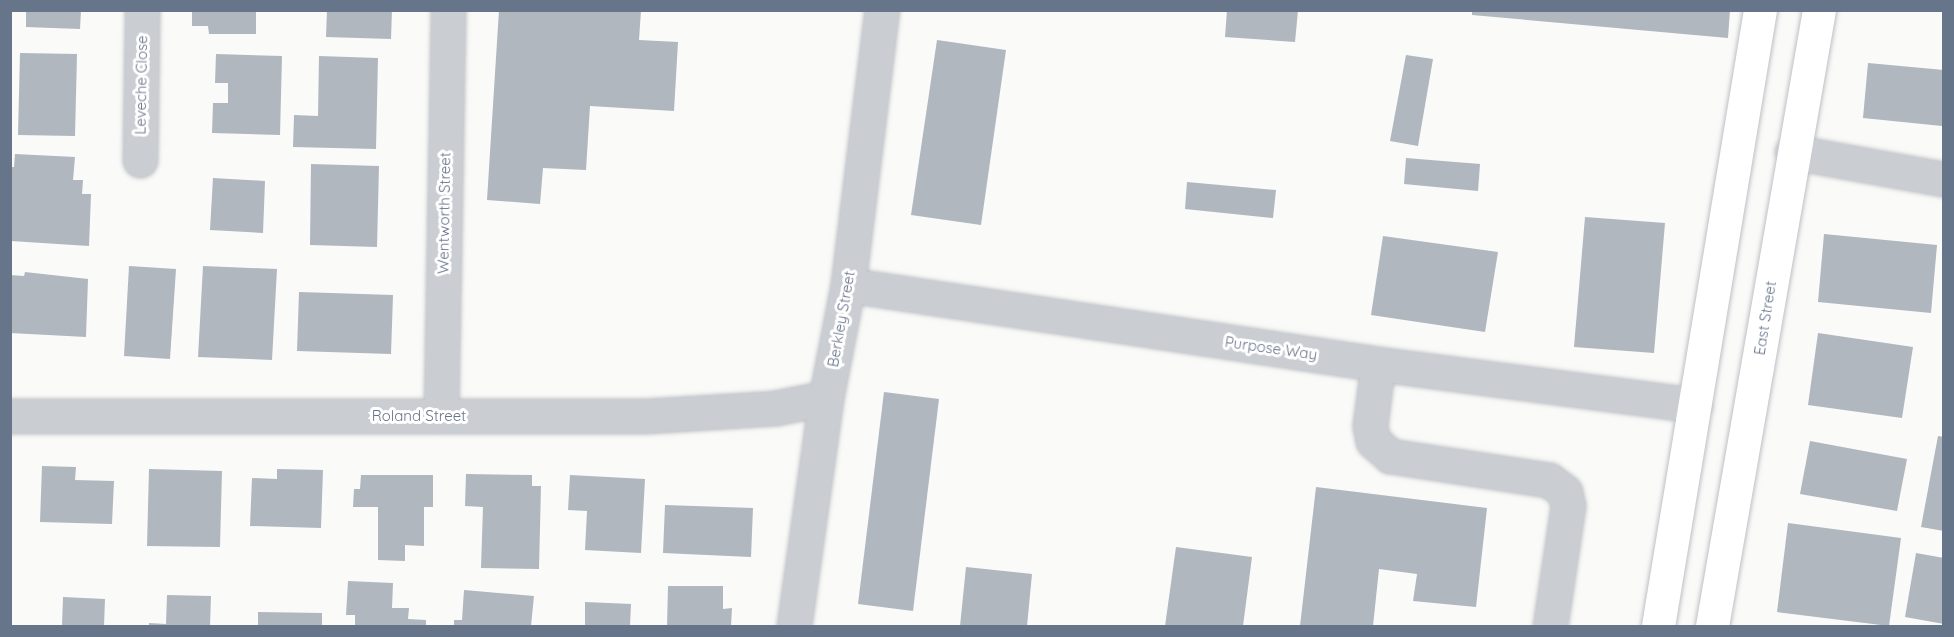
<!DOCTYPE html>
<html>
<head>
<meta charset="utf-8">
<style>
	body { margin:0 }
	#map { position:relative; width:1954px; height:637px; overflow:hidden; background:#fafaf8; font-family:Quicksand,sans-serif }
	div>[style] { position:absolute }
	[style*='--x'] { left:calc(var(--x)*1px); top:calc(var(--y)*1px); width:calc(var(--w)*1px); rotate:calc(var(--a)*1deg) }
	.building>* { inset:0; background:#b0b7bf }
	.roads { filter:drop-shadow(0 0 2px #bdc0c5) drop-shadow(0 0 2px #bdc0c5) }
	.minor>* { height:33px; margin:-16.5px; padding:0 16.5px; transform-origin:16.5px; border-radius:16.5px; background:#cacdd1 }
	.major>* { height:33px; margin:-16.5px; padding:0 16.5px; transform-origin:16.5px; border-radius:16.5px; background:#fff }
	span { translate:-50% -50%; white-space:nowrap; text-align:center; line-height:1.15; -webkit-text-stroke:6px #fff; paint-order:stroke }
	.street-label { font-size:15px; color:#67758b }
	.frame { position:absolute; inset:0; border:12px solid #67758b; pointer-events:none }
</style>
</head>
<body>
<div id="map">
	<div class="building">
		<i style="clip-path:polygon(26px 10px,81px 10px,80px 29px,26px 27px)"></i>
		<i style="clip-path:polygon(192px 10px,256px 10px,256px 34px,209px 34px,208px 26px,192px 26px)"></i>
		<i style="clip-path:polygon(327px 10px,392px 10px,391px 39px,326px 37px)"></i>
		<i style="clip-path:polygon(499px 10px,641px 10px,639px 40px,678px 42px,674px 111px,590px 106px,586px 170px,543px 168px,540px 204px,487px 200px)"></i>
		<i style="clip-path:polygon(1227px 10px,1298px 10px,1295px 42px,1225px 37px)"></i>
		<i style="clip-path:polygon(1472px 10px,1730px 10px,1728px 38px,1472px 15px)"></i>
		<i style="clip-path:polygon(937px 40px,1006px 50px,981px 225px,911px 215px)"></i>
		<i style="clip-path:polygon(20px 53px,77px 54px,75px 136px,18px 135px)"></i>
		<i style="clip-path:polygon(216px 54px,282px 56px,280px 135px,212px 133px,213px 103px,228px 103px,228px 83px,215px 83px)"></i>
		<i style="clip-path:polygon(1406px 55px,1433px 59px,1418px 146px,1390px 141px)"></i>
		<i style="clip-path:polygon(319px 56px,378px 58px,376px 149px,293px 147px,294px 115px,318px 116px)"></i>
		<i style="clip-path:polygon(1868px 63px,1944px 70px,1942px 126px,1863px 118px)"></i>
		<i style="clip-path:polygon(15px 154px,75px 157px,73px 180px,83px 180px,82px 194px,91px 194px,89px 246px,11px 241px,10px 167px,14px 167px)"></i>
		<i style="clip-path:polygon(1406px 158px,1480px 164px,1478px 191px,1404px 184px)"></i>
		<i style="clip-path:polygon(311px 164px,379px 166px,377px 247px,310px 245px)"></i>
		<i style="clip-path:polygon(213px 178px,265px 181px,263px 233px,210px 230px)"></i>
		<i style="clip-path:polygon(1187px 182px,1276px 190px,1273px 218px,1185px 209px)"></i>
		<i style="clip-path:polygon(1585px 217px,1665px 223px,1654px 353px,1574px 347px)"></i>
		<i style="clip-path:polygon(1824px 234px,1937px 245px,1931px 313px,1818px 302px)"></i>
		<i style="clip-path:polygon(1383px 236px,1498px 252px,1485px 332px,1371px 315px)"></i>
		<i style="clip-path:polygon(129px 266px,176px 269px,170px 359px,124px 356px)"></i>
		<i style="clip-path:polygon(203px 266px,277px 269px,272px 360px,198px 357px)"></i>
		<i style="clip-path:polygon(25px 272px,88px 279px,86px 337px,10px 333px,10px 275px,24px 276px)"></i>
		<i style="clip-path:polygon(299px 292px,393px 295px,391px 354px,297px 351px)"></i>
		<i style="clip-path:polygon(1818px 333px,1913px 347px,1902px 418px,1808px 405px)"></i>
		<i style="clip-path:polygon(884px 392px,939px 399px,913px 611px,858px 604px)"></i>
		<i style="clip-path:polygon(1938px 436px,1944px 437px,1944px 531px,1921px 527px)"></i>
		<i style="clip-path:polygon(1810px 441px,1907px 459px,1897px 511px,1800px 494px)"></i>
		<i style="clip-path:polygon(42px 466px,76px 467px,75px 480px,114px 481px,112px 524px,40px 522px)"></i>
		<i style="clip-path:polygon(149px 469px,222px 471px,220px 547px,147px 546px)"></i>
		<i style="clip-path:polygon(277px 469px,323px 470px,321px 528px,250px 526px,252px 478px,277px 479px)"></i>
		<i style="clip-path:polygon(466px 474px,532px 475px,532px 486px,541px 486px,539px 569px,481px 568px,483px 507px,465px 506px)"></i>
		<i style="clip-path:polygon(361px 475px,433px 475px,433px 507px,424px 507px,424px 546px,405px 545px,405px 561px,378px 560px,378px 507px,353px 507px,354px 489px,360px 489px)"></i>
		<i style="clip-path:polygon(570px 475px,645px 479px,641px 553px,585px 550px,587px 511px,568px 510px)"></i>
		<i style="clip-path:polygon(1316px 487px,1487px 508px,1476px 607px,1413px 601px,1417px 574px,1379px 569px,1373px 626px,1300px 626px)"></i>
		<i style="clip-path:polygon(665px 505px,753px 508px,751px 557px,663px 553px)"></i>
		<i style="clip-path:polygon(1788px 523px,1901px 538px,1889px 626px,1777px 612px)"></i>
		<i style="clip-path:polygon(1176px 547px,1252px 557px,1243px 626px,1165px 626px)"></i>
		<i style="clip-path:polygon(1916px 553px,1944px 558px,1944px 624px,1905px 617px)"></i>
		<i style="clip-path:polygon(966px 567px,1032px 574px,1027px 626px,960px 626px)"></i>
		<i style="clip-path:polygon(348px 581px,393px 583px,392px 608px,409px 608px,408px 619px,426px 620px,426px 626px,355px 626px,355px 615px,346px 615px)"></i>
		<i style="clip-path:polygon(668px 586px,723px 586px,723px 609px,732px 608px,731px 626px,667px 626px)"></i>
		<i style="clip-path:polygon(464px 590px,534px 596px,531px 626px,454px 626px,454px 620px,462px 620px)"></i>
		<i style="clip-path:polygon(167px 595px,211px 596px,210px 626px,149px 626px,149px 623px,166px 624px)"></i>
		<i style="clip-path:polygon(63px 597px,105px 599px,104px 626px,62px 626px)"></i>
		<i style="clip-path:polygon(585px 602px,631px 604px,630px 626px,585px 626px)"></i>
		<i style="clip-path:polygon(258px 612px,322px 613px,322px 626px,258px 626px)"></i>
	</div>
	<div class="roads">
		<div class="minor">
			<i style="--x:1792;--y:152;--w:154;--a:10.1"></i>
			<i style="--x:140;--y:160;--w:150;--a:-89.2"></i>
			<i style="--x:848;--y:285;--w:536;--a:8.48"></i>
			<i style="--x:1378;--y:364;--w:320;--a:7.4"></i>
			<i style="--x:1378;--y:364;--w:63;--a:97.4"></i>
			<i style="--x:1370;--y:426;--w:15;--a:79"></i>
			<i style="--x:1373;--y:441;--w:23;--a:41"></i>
			<i style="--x:1390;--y:456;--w:161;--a:8.6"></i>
			<i style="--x:1549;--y:480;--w:20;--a:37"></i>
			<i style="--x:1565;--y:492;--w:14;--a:78"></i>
			<i style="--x:1568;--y:506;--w:121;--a:98.5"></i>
			<i style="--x:10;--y:416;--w:636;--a:0"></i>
			<i style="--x:646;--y:416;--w:129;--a:-3.5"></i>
			<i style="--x:775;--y:408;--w:52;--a:-11.1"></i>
			<i style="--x:441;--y:416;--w:406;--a:-89"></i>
			<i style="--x:794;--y:626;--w:230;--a:-82"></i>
			<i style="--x:826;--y:398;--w:115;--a:-79"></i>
			<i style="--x:848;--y:285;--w:277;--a:-83"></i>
		</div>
		<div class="major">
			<i style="--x:1658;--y:626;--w:624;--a:-80.6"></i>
			<i style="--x:1712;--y:626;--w:625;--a:-80.15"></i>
		</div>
	</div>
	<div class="street-label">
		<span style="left:141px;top:85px;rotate:-89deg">Leveche Close</span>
		<span style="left:444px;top:213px;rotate:-89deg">Wentworth Street</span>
		<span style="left:1765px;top:318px;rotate:-81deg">East Street</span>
		<span style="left:841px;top:319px;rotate:-80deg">Berkley Street</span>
		<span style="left:1271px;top:348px;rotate:8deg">Purpose Way</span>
		<span style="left:419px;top:416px">Roland Street</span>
	</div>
	<div class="frame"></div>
</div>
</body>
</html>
